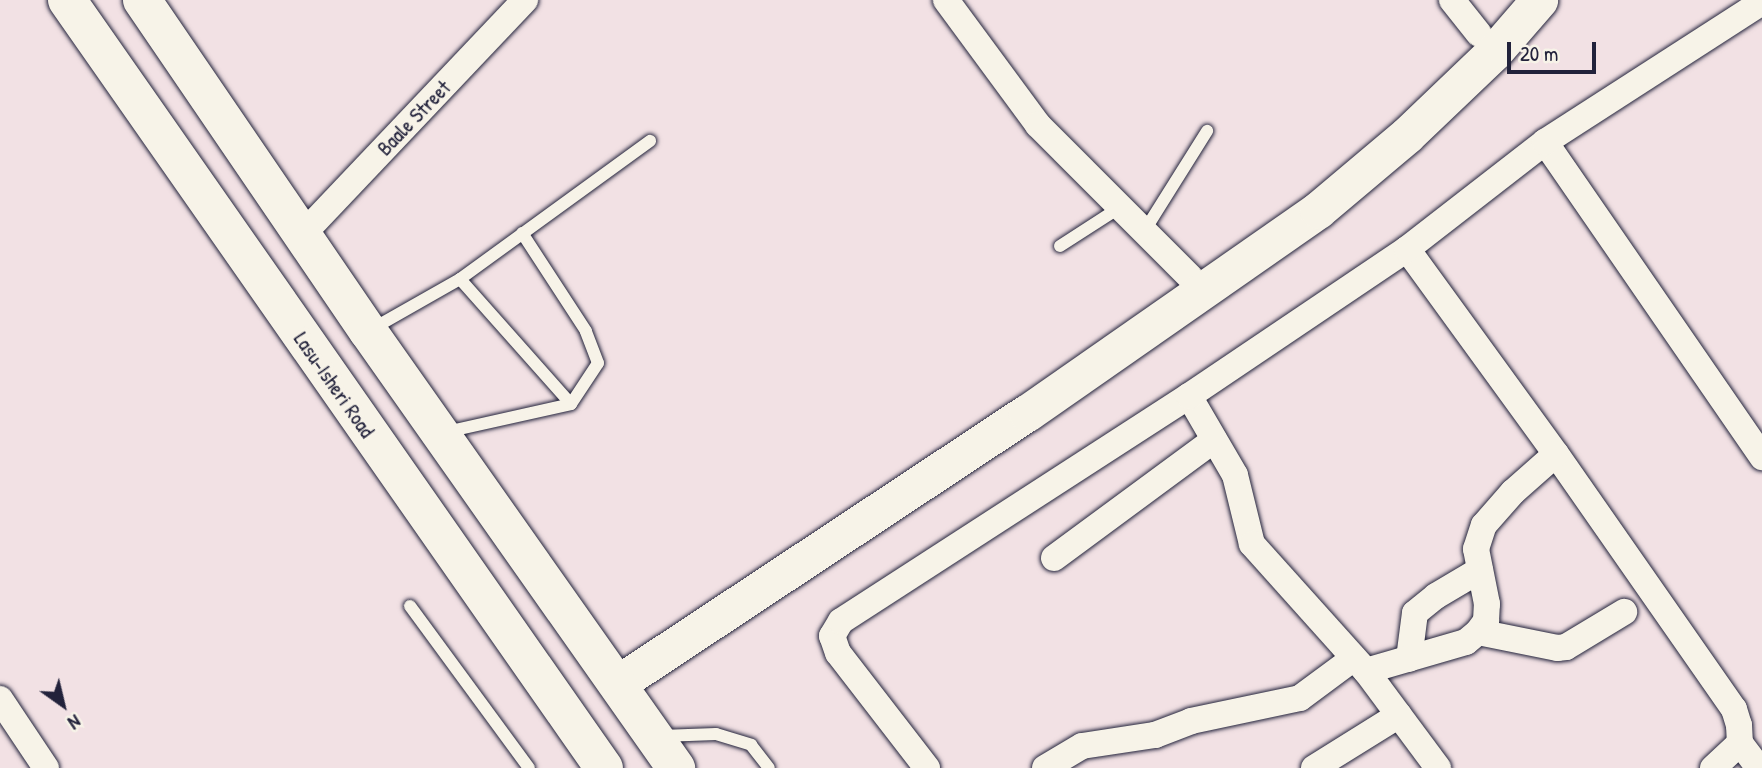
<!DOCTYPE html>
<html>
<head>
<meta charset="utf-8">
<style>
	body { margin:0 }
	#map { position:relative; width:1762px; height:768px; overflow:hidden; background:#f2e1e4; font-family:"Patrick Hand",sans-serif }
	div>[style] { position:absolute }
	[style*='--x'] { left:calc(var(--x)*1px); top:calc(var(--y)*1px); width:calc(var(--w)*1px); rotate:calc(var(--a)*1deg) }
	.roads { filter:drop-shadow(0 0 2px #22223b) drop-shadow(0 0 2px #22223b) }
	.lane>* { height:12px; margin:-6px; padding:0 6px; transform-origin:6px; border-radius:6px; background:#f7f3e8 }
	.street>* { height:26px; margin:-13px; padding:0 13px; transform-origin:13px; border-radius:13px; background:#f7f3e8 }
	.secondary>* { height:37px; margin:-18.5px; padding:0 18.5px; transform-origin:18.5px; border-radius:18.5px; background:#f7f3e8 }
	.primary>* { height:38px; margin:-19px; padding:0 19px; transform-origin:19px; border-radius:19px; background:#f7f3e8 }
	span { translate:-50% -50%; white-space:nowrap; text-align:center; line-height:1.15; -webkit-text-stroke:7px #f7f3e8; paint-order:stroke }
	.street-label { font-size:21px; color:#22223b }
	.north { position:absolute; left:28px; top:670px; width:70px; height:70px; -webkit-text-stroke:5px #f7f3e8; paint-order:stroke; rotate:146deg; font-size:19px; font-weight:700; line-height:28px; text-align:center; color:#22223b }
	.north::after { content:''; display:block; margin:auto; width:24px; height:32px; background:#22223b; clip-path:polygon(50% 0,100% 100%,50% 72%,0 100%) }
	.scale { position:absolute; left:1507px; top:42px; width:89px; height:32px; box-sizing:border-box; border:4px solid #22223b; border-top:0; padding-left:9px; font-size:21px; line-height:24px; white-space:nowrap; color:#22223b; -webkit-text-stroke:5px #f7f3e8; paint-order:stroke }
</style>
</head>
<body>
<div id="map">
	<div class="roads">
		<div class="lane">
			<i style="--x:1145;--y:230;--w:117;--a:-57.9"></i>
			<i style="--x:1060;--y:246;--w:74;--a:-32.8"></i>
			<i style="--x:460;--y:279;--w:167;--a:48.4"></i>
			<i style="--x:372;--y:329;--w:101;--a:-29.6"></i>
			<i style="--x:460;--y:279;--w:235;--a:-36"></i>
			<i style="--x:446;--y:432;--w:128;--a:-12.6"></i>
			<i style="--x:571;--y:404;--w:49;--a:-56.6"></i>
			<i style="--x:598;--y:363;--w:34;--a:-111"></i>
			<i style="--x:586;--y:331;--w:117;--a:-123.1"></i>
			<i style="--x:410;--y:606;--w:201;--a:53.7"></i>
			<i style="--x:661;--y:736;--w:55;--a:-2.1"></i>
			<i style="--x:716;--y:734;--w:37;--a:17"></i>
			<i style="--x:751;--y:745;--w:29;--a:52"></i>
		</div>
		<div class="street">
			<i style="--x:946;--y:0;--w:155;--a:53.6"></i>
			<i style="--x:1038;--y:125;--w:215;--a:45"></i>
			<i style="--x:1452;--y:0;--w:43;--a:51.5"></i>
			<i style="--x:1545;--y:142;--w:383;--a:55.4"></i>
			<i style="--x:302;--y:235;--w:324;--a:-46.5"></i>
			<i style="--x:1407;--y:249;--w:253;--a:54"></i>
			<i style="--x:1556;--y:454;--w:311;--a:55.1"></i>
			<i style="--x:1734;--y:709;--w:17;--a:73"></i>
			<i style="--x:1739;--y:725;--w:18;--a:87"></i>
			<i style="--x:1740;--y:743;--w:37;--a:137"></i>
			<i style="--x:1189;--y:396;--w:91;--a:59.8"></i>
			<i style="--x:1235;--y:475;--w:71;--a:76.2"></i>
			<i style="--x:1252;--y:544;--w:171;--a:48.1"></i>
			<i style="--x:1366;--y:671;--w:121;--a:53.4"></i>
			<i style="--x:1054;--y:558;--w:199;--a:-36.4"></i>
			<i style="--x:1478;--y:632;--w:81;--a:11.4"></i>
			<i style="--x:1557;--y:648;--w:9;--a:-6"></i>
			<i style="--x:1566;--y:647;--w:68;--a:-31.1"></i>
			<i style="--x:1409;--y:659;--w:46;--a:-82.6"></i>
			<i style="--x:1415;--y:613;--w:27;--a:-39"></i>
			<i style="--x:1436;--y:596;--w:51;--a:-30.6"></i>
			<i style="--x:1366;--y:671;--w:104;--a:-16.2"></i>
			<i style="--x:1466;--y:642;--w:16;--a:-40"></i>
			<i style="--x:1478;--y:632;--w:14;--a:-54"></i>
			<i style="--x:1486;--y:621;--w:17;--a:-87"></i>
			<i style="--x:1487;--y:604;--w:56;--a:-101.3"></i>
			<i style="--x:1476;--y:549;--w:25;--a:-72"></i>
			<i style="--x:1484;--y:525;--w:44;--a:-48.7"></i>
			<i style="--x:1513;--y:492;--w:57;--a:-41.5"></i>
			<i style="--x:0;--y:699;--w:83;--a:56.3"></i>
			<i style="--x:1740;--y:743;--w:31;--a:53"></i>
			<i style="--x:927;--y:768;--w:145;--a:-127.7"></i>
			<i style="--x:838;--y:653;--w:18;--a:-109"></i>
			<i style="--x:832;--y:636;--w:17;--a:-59"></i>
			<i style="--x:841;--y:621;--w:414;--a:-32.9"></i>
			<i style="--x:1189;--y:396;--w:263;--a:-34"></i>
			<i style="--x:1407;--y:249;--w:175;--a:-37.8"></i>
			<i style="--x:1545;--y:142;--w:258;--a:-32.8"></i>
			<i style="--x:1045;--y:768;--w:43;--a:-30.7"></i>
			<i style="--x:1082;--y:746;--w:74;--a:-8.6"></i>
			<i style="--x:1155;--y:735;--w:39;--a:-21"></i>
			<i style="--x:1191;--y:721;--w:111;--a:-11.9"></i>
			<i style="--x:1300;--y:698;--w:67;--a:-36.5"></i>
			<i style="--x:1314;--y:768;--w:100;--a:-31.9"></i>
		</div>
		<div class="secondary">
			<i style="--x:617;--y:684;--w:491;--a:-33.5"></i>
			<i style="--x:1027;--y:413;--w:355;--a:-34.9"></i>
			<i style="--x:1318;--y:210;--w:116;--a:-40.1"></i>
			<i style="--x:1407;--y:135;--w:120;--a:-43.7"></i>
			<i style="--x:1494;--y:52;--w:69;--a:-49.1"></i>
		</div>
		<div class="primary">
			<i style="--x:67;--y:0;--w:937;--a:55.04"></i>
			<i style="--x:142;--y:0;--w:401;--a:55.7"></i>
			<i style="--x:368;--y:331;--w:535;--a:54.82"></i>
		</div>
	</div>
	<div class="street-label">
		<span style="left:414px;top:118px;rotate:-46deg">Baale Street</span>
		<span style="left:334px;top:385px;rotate:55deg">Lasu-Isheri Road</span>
	</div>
	<div class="north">N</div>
	<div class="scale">20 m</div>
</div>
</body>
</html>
